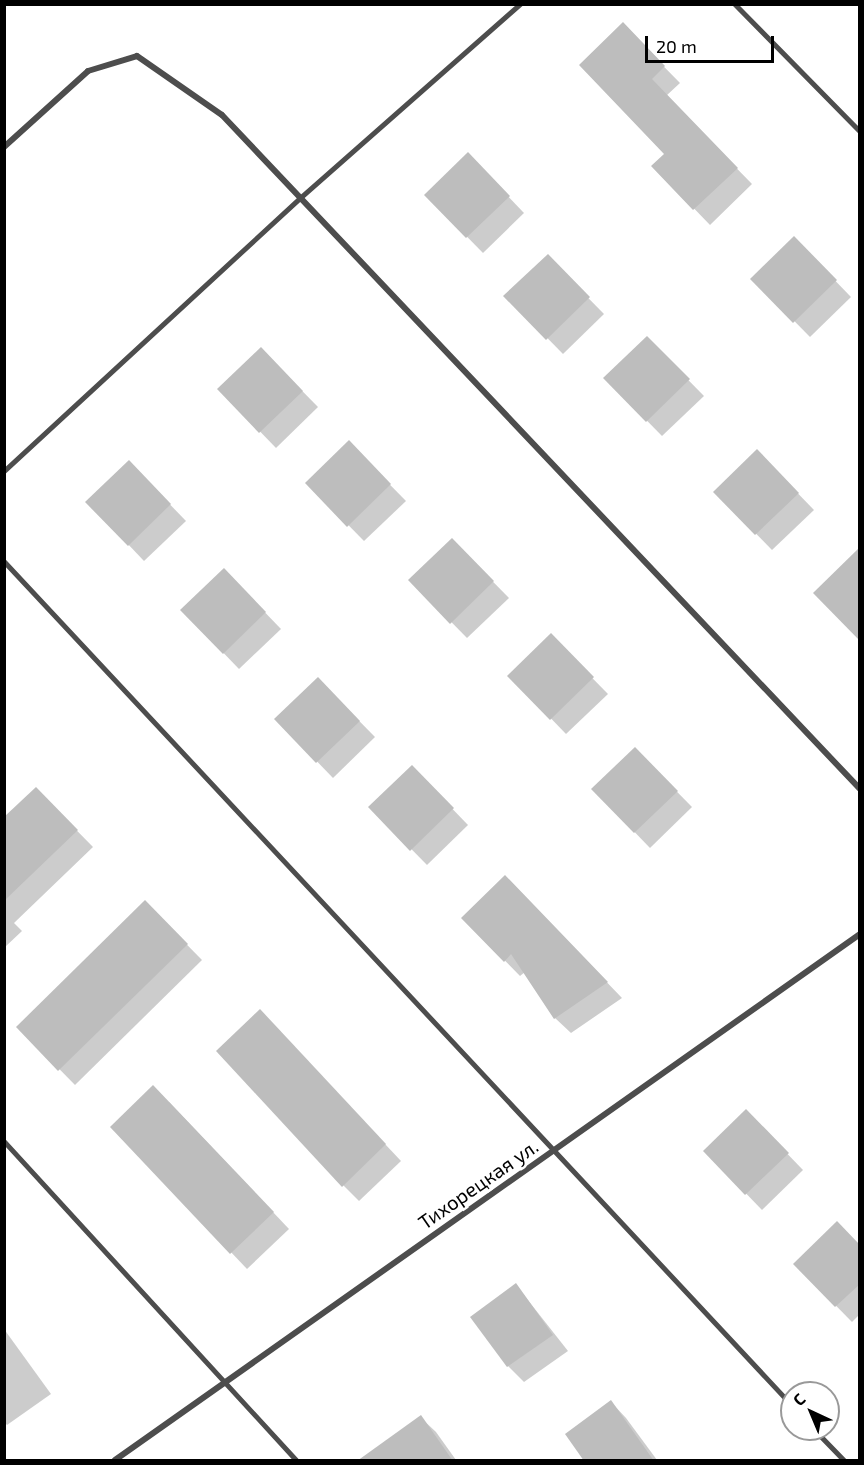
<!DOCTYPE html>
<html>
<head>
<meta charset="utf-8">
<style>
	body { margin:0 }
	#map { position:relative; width:864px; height:1465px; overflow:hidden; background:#fff; font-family:"Exo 2",sans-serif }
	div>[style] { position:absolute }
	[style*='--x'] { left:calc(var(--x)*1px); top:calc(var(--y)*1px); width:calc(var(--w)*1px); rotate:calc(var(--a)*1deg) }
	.shadow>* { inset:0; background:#0003 }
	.building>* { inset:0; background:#bdbdbd }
	.service>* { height:4.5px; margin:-2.25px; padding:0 2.25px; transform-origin:2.25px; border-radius:2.25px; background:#4d4d4d }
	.minor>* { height:6px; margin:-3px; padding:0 3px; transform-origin:3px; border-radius:3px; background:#4d4d4d }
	span { translate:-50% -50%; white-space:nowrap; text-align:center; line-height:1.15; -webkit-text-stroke:5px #fff; paint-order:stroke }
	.street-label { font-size:20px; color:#000 }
	.frame { position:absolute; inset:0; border:6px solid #000; pointer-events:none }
	.north { position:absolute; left:780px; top:1381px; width:60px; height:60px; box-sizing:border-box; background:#fff; border:2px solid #999; border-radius:50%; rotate:316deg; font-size:16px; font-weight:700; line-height:24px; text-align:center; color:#000 }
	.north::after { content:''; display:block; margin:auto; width:21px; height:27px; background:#000; clip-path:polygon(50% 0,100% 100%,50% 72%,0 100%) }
	.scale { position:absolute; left:645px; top:36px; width:129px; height:27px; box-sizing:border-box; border:3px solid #000; border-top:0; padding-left:8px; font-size:18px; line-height:21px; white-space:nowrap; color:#000; -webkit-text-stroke:4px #fff; paint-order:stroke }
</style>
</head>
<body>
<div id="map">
	<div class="shadow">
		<i style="clip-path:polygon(623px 25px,680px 83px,666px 96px,752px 184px,710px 225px,653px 166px,666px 154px)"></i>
		<i style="clip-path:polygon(468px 154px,524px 213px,483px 253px,426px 195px)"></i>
		<i style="clip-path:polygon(794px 238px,851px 297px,810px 337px,753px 279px)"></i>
		<i style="clip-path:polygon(547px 256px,604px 314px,563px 354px,506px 296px)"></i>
		<i style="clip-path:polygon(647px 338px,704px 396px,662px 436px,605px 378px)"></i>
		<i style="clip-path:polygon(261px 349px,318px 407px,276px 448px,219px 389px)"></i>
		<i style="clip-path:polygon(349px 443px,406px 501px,364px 541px,307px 483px)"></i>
		<i style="clip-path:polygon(757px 451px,814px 510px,772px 550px,715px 492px)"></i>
		<i style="clip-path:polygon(129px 462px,186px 521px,144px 561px,88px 502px)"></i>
		<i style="clip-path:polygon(452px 540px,509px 598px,467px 638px,410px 580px)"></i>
		<i style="clip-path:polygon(224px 570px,281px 629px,239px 669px,182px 610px)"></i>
		<i style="clip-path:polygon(551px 636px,608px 694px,566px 734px,510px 676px)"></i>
		<i style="clip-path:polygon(318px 679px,375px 737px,333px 778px,276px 719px)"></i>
		<i style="clip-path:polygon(635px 749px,692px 807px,650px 848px,593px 789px)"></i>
		<i style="clip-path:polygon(412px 767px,468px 825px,427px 865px,370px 807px)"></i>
		<i style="clip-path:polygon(36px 789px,93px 847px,14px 923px,22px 931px,4px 948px,4px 819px)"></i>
		<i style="clip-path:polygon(521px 893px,622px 998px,571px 1033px,555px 1018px,525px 972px,520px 976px,463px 918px)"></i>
		<i style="clip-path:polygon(145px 902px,202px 960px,75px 1085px,18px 1027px)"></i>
		<i style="clip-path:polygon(275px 1027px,401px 1161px,359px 1201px,343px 1185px)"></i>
		<i style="clip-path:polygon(169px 1102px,289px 1229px,247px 1269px,112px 1127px)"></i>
		<i style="clip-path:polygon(746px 1111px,803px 1170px,762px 1210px,705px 1151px)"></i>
		<i style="clip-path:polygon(860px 1246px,860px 1314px,852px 1322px,795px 1264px)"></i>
		<i style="clip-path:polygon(516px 1285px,568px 1351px,524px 1382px,508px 1366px)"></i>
		<i style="clip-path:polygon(4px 1329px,51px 1394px,7px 1425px,4px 1422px)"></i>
		<i style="clip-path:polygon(611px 1402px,626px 1418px,657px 1460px,586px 1460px)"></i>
		<i style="clip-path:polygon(420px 1417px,436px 1432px,456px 1460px,386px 1460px)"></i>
	</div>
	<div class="building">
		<i style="clip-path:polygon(623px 22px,665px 66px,652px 79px,738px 168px,693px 210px,651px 166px,664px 154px,579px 65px)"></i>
		<i style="clip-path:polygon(468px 152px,510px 196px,466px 238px,424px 195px)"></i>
		<i style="clip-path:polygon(794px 236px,837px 280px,793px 323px,750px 279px)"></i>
		<i style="clip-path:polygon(548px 254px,590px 297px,546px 340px,503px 296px)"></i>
		<i style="clip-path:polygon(647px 336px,690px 379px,646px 422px,603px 378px)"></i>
		<i style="clip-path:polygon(261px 347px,303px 391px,259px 433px,217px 389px)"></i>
		<i style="clip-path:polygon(349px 440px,391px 484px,347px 527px,305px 483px)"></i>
		<i style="clip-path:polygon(757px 449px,799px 493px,755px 535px,713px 492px)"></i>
		<i style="clip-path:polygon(129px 460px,171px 504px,128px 546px,85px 502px)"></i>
		<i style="clip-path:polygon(452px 538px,494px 581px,450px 624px,408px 580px)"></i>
		<i style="clip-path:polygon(860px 547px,860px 641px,813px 593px)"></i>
		<i style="clip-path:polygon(224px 568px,266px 612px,223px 654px,180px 610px)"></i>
		<i style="clip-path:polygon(551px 633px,594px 677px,550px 720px,507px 676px)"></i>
		<i style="clip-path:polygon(318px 677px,360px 721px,316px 763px,274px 719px)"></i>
		<i style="clip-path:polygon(635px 747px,678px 791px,634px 833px,591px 789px)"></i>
		<i style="clip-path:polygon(412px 765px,454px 808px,410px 851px,368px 807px)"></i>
		<i style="clip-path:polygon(36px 787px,78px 830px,4px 901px,4px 817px)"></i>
		<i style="clip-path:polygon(505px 875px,608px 982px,554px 1019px,511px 954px,504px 962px,461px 918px)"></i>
		<i style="clip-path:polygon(145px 900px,188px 944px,58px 1071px,16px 1027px)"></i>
		<i style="clip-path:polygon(260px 1009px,386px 1144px,342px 1187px,216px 1051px)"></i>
		<i style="clip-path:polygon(153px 1085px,274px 1212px,230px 1254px,110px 1127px)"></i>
		<i style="clip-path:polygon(746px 1109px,789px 1153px,745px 1195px,703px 1151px)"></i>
		<i style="clip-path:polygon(837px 1221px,860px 1245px,860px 1284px,835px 1307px,793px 1264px)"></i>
		<i style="clip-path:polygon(516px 1283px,553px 1335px,507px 1367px,470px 1317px)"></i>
		<i style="clip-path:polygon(611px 1400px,654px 1461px,584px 1461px,565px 1434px)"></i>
		<i style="clip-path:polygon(421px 1415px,453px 1461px,357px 1461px)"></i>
	</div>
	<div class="service">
		<i style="--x:735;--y:4;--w:178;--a:45.5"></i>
		<i style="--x:4;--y:471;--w:403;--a:-42.7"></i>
		<i style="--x:300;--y:198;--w:293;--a:-41.4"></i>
		<i style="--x:4;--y:561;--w:1155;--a:46.97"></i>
		<i style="--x:4;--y:1141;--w:432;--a:47.5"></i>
		<i style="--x:814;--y:1429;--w:43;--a:45.9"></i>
	</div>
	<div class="minor">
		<i style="--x:4;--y:147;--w:113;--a:-42.1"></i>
		<i style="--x:88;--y:71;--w:51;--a:-17"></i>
		<i style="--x:137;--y:56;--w:103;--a:34.8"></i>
		<i style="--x:222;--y:115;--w:928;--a:46.57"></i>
		<i style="--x:115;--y:1460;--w:912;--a:-35.22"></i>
	</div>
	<div class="street-label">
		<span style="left:478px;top:1184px;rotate:-35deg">Тихорецкая ул.</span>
	</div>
	<div class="frame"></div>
	<div class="north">С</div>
	<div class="scale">20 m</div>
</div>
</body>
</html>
